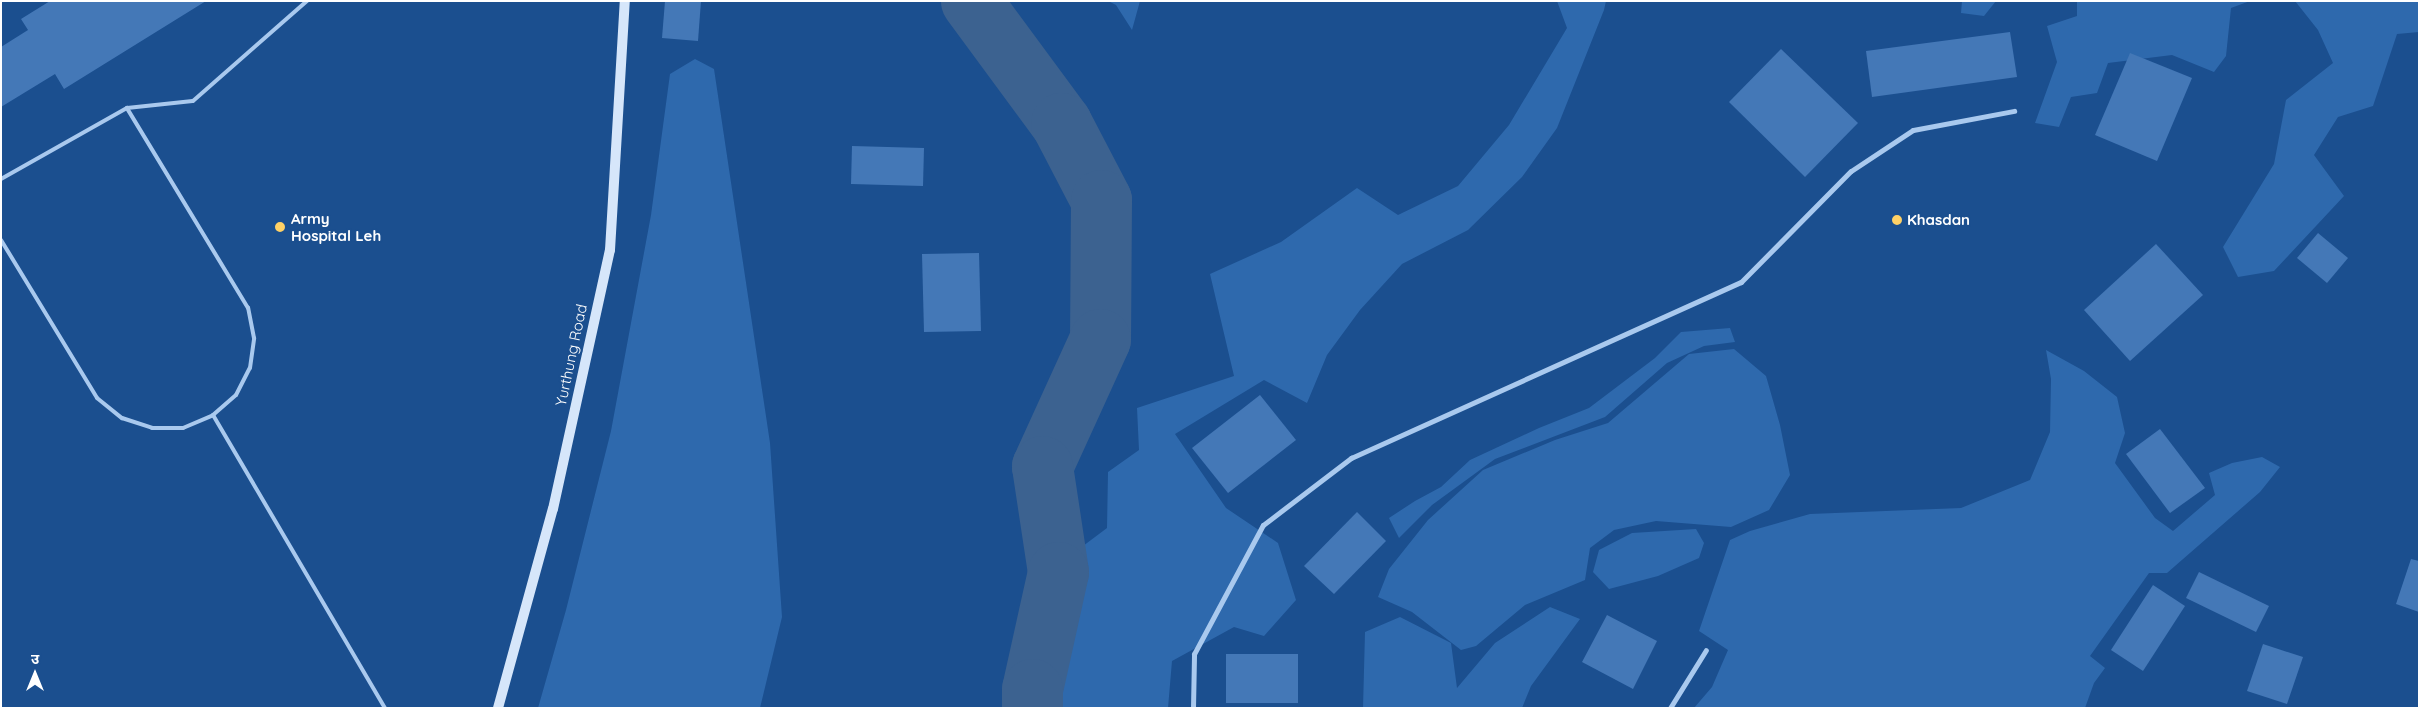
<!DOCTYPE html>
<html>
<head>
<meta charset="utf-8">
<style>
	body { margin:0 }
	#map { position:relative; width:2420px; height:709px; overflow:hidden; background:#1b4f8f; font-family:Quicksand,"Noto Sans Devanagari",sans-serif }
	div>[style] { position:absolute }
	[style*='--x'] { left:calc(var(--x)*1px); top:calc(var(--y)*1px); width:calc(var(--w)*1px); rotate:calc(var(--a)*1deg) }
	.green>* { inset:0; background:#2e69ad }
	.river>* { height:61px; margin:-30.5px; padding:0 30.5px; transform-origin:30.5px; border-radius:30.5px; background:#3c6290 }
	.building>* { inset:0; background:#4478b7 }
	.lane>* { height:4px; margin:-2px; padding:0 2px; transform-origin:2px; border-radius:2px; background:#a9c9ee }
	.street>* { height:5px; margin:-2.5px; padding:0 2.5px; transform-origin:2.5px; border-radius:2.5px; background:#a9c9ee }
	.secondary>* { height:10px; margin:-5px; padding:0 5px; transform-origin:5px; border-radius:5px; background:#d6e6fa }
	.dots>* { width:14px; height:14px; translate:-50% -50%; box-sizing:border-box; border:2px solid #1b4f8f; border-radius:50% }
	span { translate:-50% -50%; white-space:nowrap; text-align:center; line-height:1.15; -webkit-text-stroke:4px #1b4f8f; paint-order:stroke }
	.poi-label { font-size:15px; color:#fff; font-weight:700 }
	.left { translate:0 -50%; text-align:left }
	.street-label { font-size:15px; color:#fff }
	.frame { position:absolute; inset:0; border:2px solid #fff; pointer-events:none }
	.north { position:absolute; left:10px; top:649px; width:50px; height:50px; -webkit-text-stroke:4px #1b4f8f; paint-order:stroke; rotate:0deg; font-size:14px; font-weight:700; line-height:20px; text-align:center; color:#fff }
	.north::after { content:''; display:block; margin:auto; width:18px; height:22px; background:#fff; clip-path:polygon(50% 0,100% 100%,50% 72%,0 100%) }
</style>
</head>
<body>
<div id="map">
	<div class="green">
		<i style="clip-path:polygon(1108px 1px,1140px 1px,1132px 30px,1116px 5px)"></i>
		<i style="clip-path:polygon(1557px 1px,1606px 1px,1604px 10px,1557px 128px,1522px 177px,1468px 230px,1402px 264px,1360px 310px,1327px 355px,1307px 403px,1264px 380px,1175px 434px,1226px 508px,1278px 543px,1296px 600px,1264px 636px,1234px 627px,1172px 661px,1168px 708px,1058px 708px,1062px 667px,1083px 546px,1107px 528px,1108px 472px,1139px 450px,1137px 408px,1234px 376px,1210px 274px,1281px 242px,1357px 188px,1398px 215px,1458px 186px,1509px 125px,1567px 28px)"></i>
		<i style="clip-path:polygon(1962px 1px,1996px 1px,1984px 16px,1961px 13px)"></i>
		<i style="clip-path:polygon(2077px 1px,2250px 1px,2231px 8px,2226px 56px,2214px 72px,2172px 55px,2108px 63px,2097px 93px,2071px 97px,2059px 127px,2035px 123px,2057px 62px,2047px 26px,2077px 16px)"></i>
		<i style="clip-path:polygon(2295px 1px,2419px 1px,2419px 32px,2397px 34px,2373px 106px,2338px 117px,2314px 155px,2344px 196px,2274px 271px,2238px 277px,2223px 247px,2274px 164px,2286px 100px,2333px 63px,2318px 30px)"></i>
		<i style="clip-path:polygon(695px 59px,714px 69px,770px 443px,782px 617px,760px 708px,538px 708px,566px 610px,611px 431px,651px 215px,670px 74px)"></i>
		<i style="clip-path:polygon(1730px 328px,1735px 342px,1704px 346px,1667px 363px,1605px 417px,1495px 459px,1432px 505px,1399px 538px,1389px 518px,1415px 501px,1441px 487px,1470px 460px,1539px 428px,1589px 408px,1655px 358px,1681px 332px)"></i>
		<i style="clip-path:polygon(1734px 349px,1766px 376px,1780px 425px,1790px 475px,1769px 510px,1731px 527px,1656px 521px,1614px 530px,1590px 548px,1585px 580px,1525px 605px,1476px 646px,1461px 650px,1412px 612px,1378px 597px,1389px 569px,1428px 520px,1483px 470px,1555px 440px,1608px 423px,1689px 354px)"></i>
		<i style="clip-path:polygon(2046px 350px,2084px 371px,2117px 397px,2125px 433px,2115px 463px,2155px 518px,2173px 531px,2215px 495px,2209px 473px,2232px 463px,2262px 457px,2280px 467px,2260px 492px,2167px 573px,2149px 573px,2090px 656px,2105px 668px,2094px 683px,2085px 708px,1694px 708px,1712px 687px,1728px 650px,1699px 631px,1730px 540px,1750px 531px,1810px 514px,1961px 508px,2030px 480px,2050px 432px,2051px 379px)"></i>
		<i style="clip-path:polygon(1696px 529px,1704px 543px,1699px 558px,1658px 576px,1609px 589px,1593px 572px,1599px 550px,1632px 533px)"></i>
		<i style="clip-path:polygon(1550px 607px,1580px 619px,1531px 686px,1522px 708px,1363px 708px,1365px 632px,1400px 617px,1451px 643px,1457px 688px,1495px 643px)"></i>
	</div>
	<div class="river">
		<i style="--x:971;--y:1;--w:152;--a:53.6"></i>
		<i style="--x:1061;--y:123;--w:87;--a:62.5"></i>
		<i style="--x:1101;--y:200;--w:139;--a:90.4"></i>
		<i style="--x:1100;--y:339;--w:140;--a:114.5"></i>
		<i style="--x:1042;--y:466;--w:107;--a:81.4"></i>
		<i style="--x:1058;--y:572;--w:120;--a:102.5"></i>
		<i style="--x:1032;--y:689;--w:19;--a:90"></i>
	</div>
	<div class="building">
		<i style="clip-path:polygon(50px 1px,206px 1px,64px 89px,55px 74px,1px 107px,1px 47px,28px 30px,21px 19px)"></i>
		<i style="clip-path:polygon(665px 1px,701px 1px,698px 41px,662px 38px)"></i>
		<i style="clip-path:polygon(2010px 32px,2017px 77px,1872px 97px,1866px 51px)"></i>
		<i style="clip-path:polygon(1781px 49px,1858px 123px,1805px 177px,1729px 102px)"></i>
		<i style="clip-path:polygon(2130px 53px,2192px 78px,2157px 161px,2095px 135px)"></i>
		<i style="clip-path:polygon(852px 146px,924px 148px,923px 186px,851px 184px)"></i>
		<i style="clip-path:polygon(2318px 233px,2348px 258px,2327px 283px,2297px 258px)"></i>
		<i style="clip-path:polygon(2156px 244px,2203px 295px,2130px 361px,2084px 310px)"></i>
		<i style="clip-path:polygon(979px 253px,981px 331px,924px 332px,922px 254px)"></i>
		<i style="clip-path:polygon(1260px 395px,1296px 440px,1228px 493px,1192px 448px)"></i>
		<i style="clip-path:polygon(2160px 429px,2205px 488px,2170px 513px,2126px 454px)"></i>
		<i style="clip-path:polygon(1357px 512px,1386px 541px,1334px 594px,1304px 566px)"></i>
		<i style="clip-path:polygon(2411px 559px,2419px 561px,2419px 612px,2396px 604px)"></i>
		<i style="clip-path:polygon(2199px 572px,2269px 606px,2256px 632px,2186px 598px)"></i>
		<i style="clip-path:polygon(2153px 585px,2185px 606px,2143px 671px,2111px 650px)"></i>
		<i style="clip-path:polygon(1607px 615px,1657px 641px,1633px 689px,1582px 662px)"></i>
		<i style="clip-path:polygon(2263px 644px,2303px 657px,2287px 704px,2247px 691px)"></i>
		<i style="clip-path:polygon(1226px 654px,1298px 654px,1298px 703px,1226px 703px)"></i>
	</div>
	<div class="lane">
		<i style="--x:1;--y:179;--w:145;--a:-29.4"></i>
		<i style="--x:127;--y:108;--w:66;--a:-6.1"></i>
		<i style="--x:193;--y:101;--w:152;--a:-41.3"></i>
		<i style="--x:1;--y:240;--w:185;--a:58.7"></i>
		<i style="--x:97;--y:398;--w:32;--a:39"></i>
		<i style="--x:122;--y:418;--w:32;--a:18"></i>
		<i style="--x:152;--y:428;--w:31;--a:0"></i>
		<i style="--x:183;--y:428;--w:33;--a:-23"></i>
		<i style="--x:213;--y:415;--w:30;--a:-41"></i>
		<i style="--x:236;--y:395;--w:30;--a:-63"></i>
		<i style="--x:250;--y:368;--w:30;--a:-82"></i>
		<i style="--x:254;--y:338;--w:31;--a:-101"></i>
		<i style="--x:248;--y:308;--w:234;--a:-121.2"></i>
		<i style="--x:213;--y:415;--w:340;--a:59.6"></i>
	</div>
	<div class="street">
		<i style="--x:1193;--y:708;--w:54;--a:-88.9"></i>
		<i style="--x:1194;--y:654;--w:146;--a:-61.9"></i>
		<i style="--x:1263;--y:525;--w:111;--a:-37.3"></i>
		<i style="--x:1351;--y:458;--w:428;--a:-24.3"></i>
		<i style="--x:1741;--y:282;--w:156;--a:-45.3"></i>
		<i style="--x:1851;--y:171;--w:74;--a:-33.5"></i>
		<i style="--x:1913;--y:130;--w:103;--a:-10.7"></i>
		<i style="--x:1670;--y:708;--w:68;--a:-58.2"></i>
	</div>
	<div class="secondary">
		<i style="--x:498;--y:708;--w:206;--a:-74.6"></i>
		<i style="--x:553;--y:509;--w:265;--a:-77.6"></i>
		<i style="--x:610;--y:250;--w:249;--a:-86.6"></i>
	</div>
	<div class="dots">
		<i style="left:1897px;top:220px;background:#ffd166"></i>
		<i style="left:280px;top:227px;background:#ffd166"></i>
	</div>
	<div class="poi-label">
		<span class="left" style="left:291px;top:227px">Army<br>Hospital Leh</span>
		<span class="left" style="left:1907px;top:220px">Khasdan</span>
	</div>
	<div class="street-label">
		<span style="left:571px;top:355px;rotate:-78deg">Yurthung Road</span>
	</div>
	<div class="frame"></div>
	<div class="north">उ</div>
</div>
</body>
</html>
